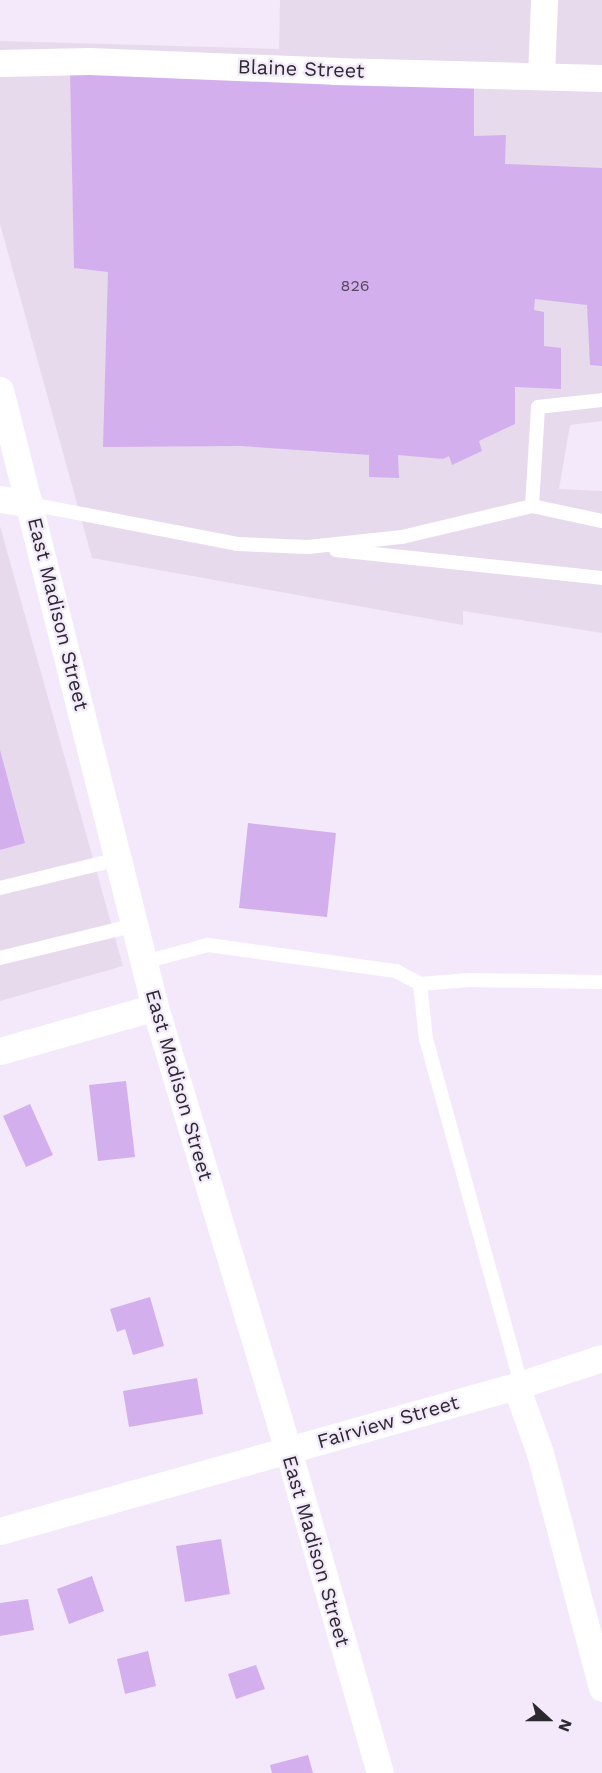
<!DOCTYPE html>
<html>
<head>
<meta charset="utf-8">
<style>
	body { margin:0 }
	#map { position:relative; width:602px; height:1773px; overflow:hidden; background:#f3e9fb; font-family:"Work Sans",sans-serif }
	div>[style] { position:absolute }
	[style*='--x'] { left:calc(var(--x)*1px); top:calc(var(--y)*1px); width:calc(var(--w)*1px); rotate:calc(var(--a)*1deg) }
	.industrial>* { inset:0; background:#e8daed }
	.building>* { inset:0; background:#d4afee }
	.service>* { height:14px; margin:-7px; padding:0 7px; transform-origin:7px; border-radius:7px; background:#fff }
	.minor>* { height:27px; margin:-13.5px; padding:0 13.5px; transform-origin:13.5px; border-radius:13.5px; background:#fff }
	span { translate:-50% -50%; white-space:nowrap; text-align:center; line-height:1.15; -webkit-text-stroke:4.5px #f3e9fb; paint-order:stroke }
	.number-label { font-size:16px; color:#564a5f }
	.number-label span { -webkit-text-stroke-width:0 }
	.street-label { font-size:20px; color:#2c292f }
	.north { position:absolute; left:518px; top:1689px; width:60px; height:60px; -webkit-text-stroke:4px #f3e9fb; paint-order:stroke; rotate:111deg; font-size:16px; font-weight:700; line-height:24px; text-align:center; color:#2c292f }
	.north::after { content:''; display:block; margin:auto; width:21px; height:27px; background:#2c292f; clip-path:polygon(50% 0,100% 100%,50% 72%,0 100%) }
</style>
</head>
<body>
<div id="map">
	<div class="industrial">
		<i style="clip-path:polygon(280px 0,602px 0,602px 421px,570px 425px,559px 489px,602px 491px,602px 633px,463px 611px,463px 625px,92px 558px,0 224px,0 41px,279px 49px)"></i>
		<i style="clip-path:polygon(0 526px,123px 966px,0 1001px)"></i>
	</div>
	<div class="building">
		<i style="clip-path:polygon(70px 71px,474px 84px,474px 136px,506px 135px,505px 164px,602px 168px,602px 366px,590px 365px,587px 305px,535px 299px,534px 310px,544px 312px,544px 346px,561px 348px,561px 389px,515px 387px,515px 424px,479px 441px,482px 451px,452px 465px,449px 456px,443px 459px,398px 455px,399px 478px,369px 477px,369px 455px,241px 446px,103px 447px,108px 272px,74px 268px)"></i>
		<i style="clip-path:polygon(0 750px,25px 843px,0 850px)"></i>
		<i style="clip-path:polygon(248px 823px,336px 833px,327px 917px,239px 908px)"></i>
		<i style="clip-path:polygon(126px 1081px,135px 1157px,98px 1161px,89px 1085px)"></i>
		<i style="clip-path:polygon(30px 1104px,53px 1155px,26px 1167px,3px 1116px)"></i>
		<i style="clip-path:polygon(150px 1297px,164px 1346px,133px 1355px,125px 1329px,117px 1332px,110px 1309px)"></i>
		<i style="clip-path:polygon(197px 1378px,203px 1414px,129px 1427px,123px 1391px)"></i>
		<i style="clip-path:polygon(221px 1539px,230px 1594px,185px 1602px,176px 1546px)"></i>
		<i style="clip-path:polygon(92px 1576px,104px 1611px,69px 1624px,57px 1589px)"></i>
		<i style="clip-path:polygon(28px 1599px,34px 1630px,0 1636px,0 1603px)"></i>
		<i style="clip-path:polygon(148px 1651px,156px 1686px,125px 1694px,117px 1659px)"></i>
		<i style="clip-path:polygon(256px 1665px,265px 1689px,236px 1699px,228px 1674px)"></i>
		<i style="clip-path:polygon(308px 1755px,313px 1773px,272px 1773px,270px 1765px)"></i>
	</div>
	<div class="service">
		<i style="--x:30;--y:504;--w:211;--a:10.9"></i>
		<i style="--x:237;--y:544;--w:71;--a:2.4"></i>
		<i style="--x:308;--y:547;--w:95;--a:-6.1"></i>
		<i style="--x:402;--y:537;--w:134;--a:-13.4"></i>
		<i style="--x:532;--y:506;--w:99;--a:-86.5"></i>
		<i style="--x:538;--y:407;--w:64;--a:-6.2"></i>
		<i style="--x:532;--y:506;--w:72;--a:12.1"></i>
		<i style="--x:336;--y:550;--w:267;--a:6"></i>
		<i style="--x:0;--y:888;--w:122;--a:-13.7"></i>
		<i style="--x:0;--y:958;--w:139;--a:-13.7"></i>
		<i style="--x:144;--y:962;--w:66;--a:-14.9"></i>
		<i style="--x:208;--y:945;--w:190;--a:7.9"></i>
		<i style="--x:396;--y:971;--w:27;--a:28"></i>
		<i style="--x:420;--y:984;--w:55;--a:83.8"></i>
		<i style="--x:426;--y:1039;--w:358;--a:74.6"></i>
		<i style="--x:420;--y:984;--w:49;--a:-4.7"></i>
		<i style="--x:469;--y:980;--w:133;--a:0.9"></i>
	</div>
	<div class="minor">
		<i style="--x:0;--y:63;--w:89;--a:-1.3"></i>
		<i style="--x:89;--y:61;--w:245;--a:2.3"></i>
		<i style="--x:334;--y:71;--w:268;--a:1.5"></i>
		<i style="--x:541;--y:76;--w:76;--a:-87.7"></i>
		<i style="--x:0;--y:390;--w:636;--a:75.9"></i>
		<i style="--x:155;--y:1007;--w:463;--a:73.3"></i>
		<i style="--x:288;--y:1450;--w:336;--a:74.1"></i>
		<i style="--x:0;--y:499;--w:30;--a:9"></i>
		<i style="--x:0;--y:1051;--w:161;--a:-15.8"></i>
		<i style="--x:516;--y:1386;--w:71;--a:70.3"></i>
		<i style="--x:540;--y:1453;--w:243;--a:75.2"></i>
		<i style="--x:0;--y:1531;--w:536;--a:-15.7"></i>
		<i style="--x:516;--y:1386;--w:90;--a:-18"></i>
	</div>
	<div class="number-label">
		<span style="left:355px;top:286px">826</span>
	</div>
	<div class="street-label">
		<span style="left:301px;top:69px;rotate:2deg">Blaine Street</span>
		<span style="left:58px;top:614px;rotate:76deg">East Madison Street</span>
		<span style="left:179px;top:1085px;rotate:74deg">East Madison Street</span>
		<span style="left:388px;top:1422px;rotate:-16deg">Fairview Street</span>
		<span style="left:316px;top:1551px;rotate:74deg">East Madison Street</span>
	</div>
	<div class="north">N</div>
</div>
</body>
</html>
